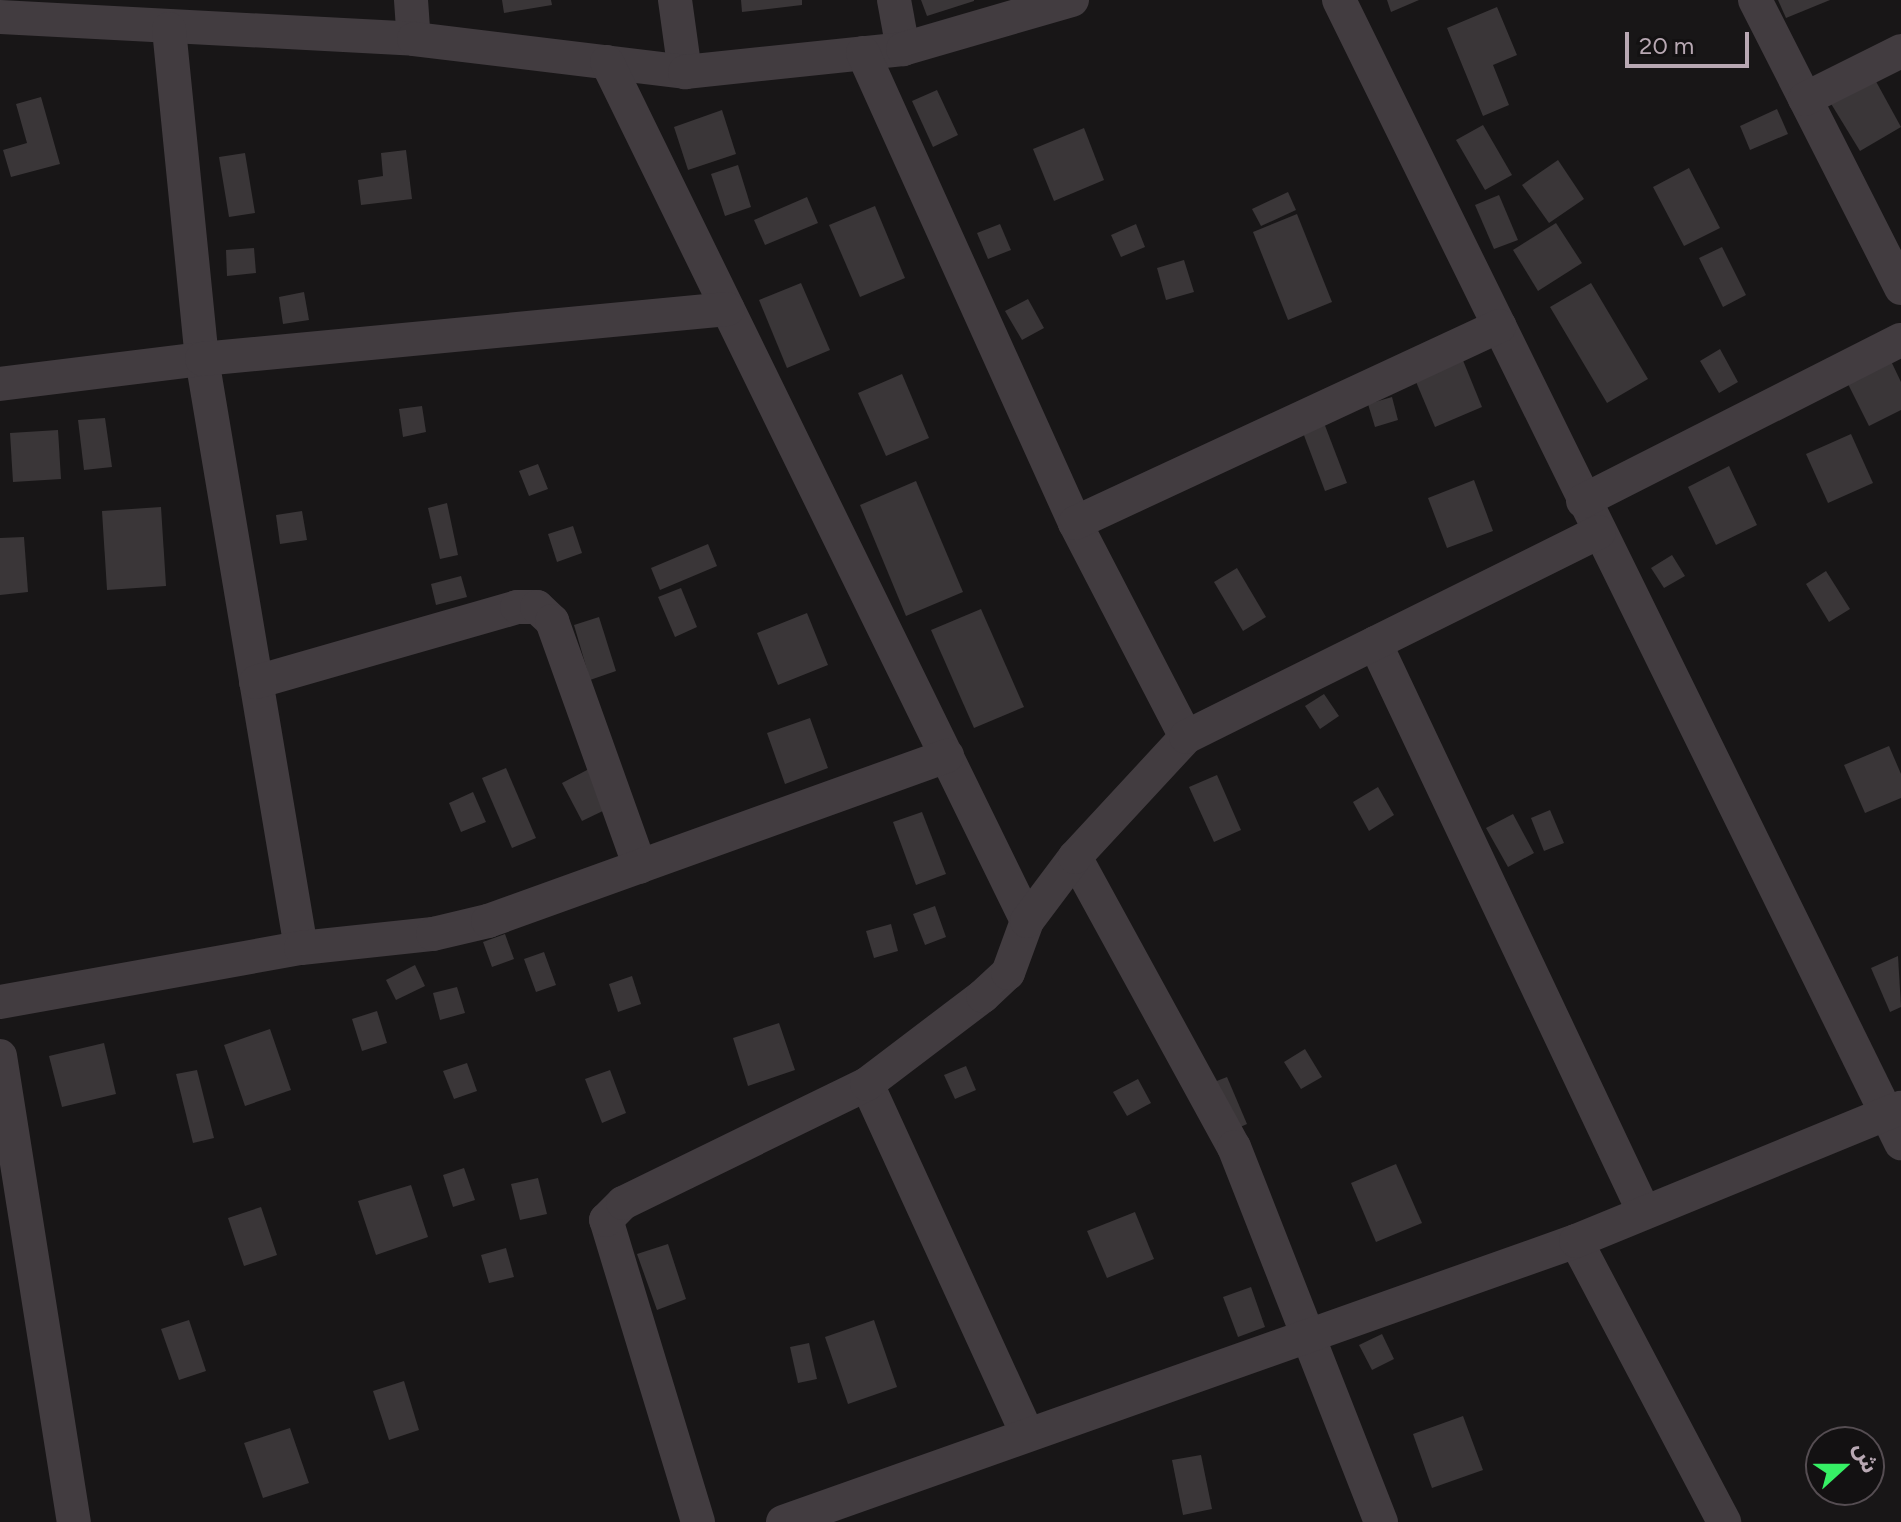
<!DOCTYPE html>
<html>
<head>
<meta charset="utf-8">
<style>
	body { margin:0 }
	#map { position:relative; width:1901px; height:1522px; overflow:hidden; background:#181617; font-family:Figtree,"Noto Sans Arabic",sans-serif }
	div>[style] { position:absolute }
	[style*='--x'] { left:calc(var(--x)*1px); top:calc(var(--y)*1px); width:calc(var(--w)*1px); rotate:calc(var(--a)*1deg) }
	.building>* { inset:0; background:#3a3638 }
	.minor>* { height:34px; margin:-17px; padding:0 17px; transform-origin:17px; border-radius:17px; background:#423c40 }
	span { translate:-50% -50%; white-space:nowrap; text-align:center; line-height:1.15; -webkit-text-stroke:7px #131112; paint-order:stroke }
	.north { position:absolute; left:1805px; top:1426px; width:80px; height:80px; box-sizing:border-box; background:#131112; border:2px solid #554d52; border-radius:50%; rotate:69deg; font-size:22px; font-weight:700; line-height:32px; text-align:center; color:#b8a8b3 }
	.north::after { content:''; display:block; margin:auto; width:28px; height:36px; background:#36f065; clip-path:polygon(50% 0,100% 100%,50% 72%,0 100%) }
	.scale { position:absolute; left:1625px; top:32px; width:124px; height:36px; box-sizing:border-box; border:4px solid #b8a8b3; border-top:0; padding-left:10px; font-size:24px; line-height:28px; white-space:nowrap; color:#b8a8b3; -webkit-text-stroke:6px #131112; paint-order:stroke }
</style>
</head>
<body>
<div id="map">
	<div class="building">
		<i style="clip-path:polygon(502px 0,551px 0,552px 5px,504px 13px)"></i>
		<i style="clip-path:polygon(741px 0,802px 0,802px 5px,742px 12px)"></i>
		<i style="clip-path:polygon(921px 0,974px 0,974px 1px,927px 16px)"></i>
		<i style="clip-path:polygon(1387px 0,1419px 0,1391px 12px)"></i>
		<i style="clip-path:polygon(1778px 0,1830px 0,1786px 18px)"></i>
		<i style="clip-path:polygon(1497px 7px,1517px 55px,1493px 65px,1509px 105px,1483px 116px,1447px 28px)"></i>
		<i style="clip-path:polygon(1873px 76px,1901px 127px,1860px 151px,1830px 102px)"></i>
		<i style="clip-path:polygon(937px 90px,958px 135px,933px 147px,912px 101px)"></i>
		<i style="clip-path:polygon(41px 97px,60px 164px,11px 177px,3px 150px,27px 143px,16px 104px)"></i>
		<i style="clip-path:polygon(1777px 109px,1788px 134px,1750px 150px,1740px 126px)"></i>
		<i style="clip-path:polygon(722px 110px,736px 154px,688px 170px,674px 127px)"></i>
		<i style="clip-path:polygon(1483px 125px,1512px 175px,1485px 190px,1456px 140px)"></i>
		<i style="clip-path:polygon(1084px 128px,1104px 180px,1054px 201px,1033px 149px)"></i>
		<i style="clip-path:polygon(406px 150px,412px 199px,361px 205px,358px 180px,383px 176px,381px 153px)"></i>
		<i style="clip-path:polygon(245px 153px,255px 213px,229px 217px,219px 157px)"></i>
		<i style="clip-path:polygon(1558px 160px,1584px 199px,1549px 223px,1522px 185px)"></i>
		<i style="clip-path:polygon(738px 165px,751px 207px,725px 216px,711px 174px)"></i>
		<i style="clip-path:polygon(1689px 168px,1720px 228px,1684px 246px,1653px 187px)"></i>
		<i style="clip-path:polygon(1288px 192px,1296px 210px,1261px 226px,1252px 209px)"></i>
		<i style="clip-path:polygon(1499px 195px,1518px 240px,1494px 249px,1475px 205px)"></i>
		<i style="clip-path:polygon(807px 197px,818px 223px,765px 245px,754px 220px)"></i>
		<i style="clip-path:polygon(875px 206px,905px 278px,860px 297px,829px 225px)"></i>
		<i style="clip-path:polygon(1297px 214px,1332px 302px,1288px 320px,1253px 232px)"></i>
		<i style="clip-path:polygon(1556px 223px,1582px 263px,1538px 291px,1513px 250px)"></i>
		<i style="clip-path:polygon(1000px 224px,1011px 250px,988px 259px,977px 233px)"></i>
		<i style="clip-path:polygon(1136px 224px,1145px 247px,1121px 257px,1111px 235px)"></i>
		<i style="clip-path:polygon(1722px 247px,1746px 295px,1723px 307px,1699px 258px)"></i>
		<i style="clip-path:polygon(254px 248px,256px 273px,227px 276px,226px 250px)"></i>
		<i style="clip-path:polygon(1184px 260px,1194px 292px,1166px 300px,1157px 268px)"></i>
		<i style="clip-path:polygon(801px 283px,830px 350px,787px 368px,759px 300px)"></i>
		<i style="clip-path:polygon(1591px 283px,1648px 379px,1607px 403px,1550px 307px)"></i>
		<i style="clip-path:polygon(304px 292px,309px 320px,283px 324px,279px 297px)"></i>
		<i style="clip-path:polygon(1028px 299px,1044px 328px,1022px 340px,1005px 311px)"></i>
		<i style="clip-path:polygon(1720px 349px,1738px 382px,1719px 393px,1700px 361px)"></i>
		<i style="clip-path:polygon(1462px 358px,1482px 407px,1435px 427px,1414px 377px)"></i>
		<i style="clip-path:polygon(1890px 359px,1901px 382px,1901px 410px,1869px 426px,1846px 380px)"></i>
		<i style="clip-path:polygon(902px 374px,929px 438px,886px 456px,858px 393px)"></i>
		<i style="clip-path:polygon(1392px 397px,1398px 420px,1375px 427px,1368px 404px)"></i>
		<i style="clip-path:polygon(422px 406px,426px 432px,403px 437px,399px 409px)"></i>
		<i style="clip-path:polygon(105px 418px,112px 467px,84px 470px,78px 420px)"></i>
		<i style="clip-path:polygon(1324px 423px,1347px 483px,1325px 491px,1302px 430px)"></i>
		<i style="clip-path:polygon(58px 430px,61px 479px,13px 482px,10px 433px)"></i>
		<i style="clip-path:polygon(1851px 434px,1873px 483px,1828px 503px,1806px 454px)"></i>
		<i style="clip-path:polygon(538px 464px,548px 489px,529px 496px,519px 471px)"></i>
		<i style="clip-path:polygon(1729px 466px,1757px 525px,1716px 545px,1688px 487px)"></i>
		<i style="clip-path:polygon(1474px 480px,1493px 531px,1447px 548px,1428px 498px)"></i>
		<i style="clip-path:polygon(916px 481px,963px 592px,906px 616px,860px 505px)"></i>
		<i style="clip-path:polygon(447px 503px,458px 555px,440px 559px,428px 508px)"></i>
		<i style="clip-path:polygon(161px 507px,166px 586px,107px 590px,102px 511px)"></i>
		<i style="clip-path:polygon(302px 511px,307px 540px,280px 544px,276px 515px)"></i>
		<i style="clip-path:polygon(573px 526px,582px 553px,557px 562px,548px 534px)"></i>
		<i style="clip-path:polygon(24px 537px,28px 592px,0 595px,0 538px)"></i>
		<i style="clip-path:polygon(708px 544px,717px 566px,660px 590px,651px 568px)"></i>
		<i style="clip-path:polygon(1672px 555px,1685px 576px,1664px 588px,1651px 568px)"></i>
		<i style="clip-path:polygon(1237px 568px,1266px 617px,1243px 631px,1214px 582px)"></i>
		<i style="clip-path:polygon(1826px 571px,1850px 609px,1829px 622px,1806px 584px)"></i>
		<i style="clip-path:polygon(461px 576px,467px 597px,436px 605px,431px 584px)"></i>
		<i style="clip-path:polygon(681px 588px,697px 627px,675px 637px,658px 597px)"></i>
		<i style="clip-path:polygon(981px 609px,1024px 707px,974px 728px,931px 630px)"></i>
		<i style="clip-path:polygon(807px 613px,828px 665px,778px 685px,757px 633px)"></i>
		<i style="clip-path:polygon(599px 617px,616px 671px,590px 680px,574px 625px)"></i>
		<i style="clip-path:polygon(1324px 694px,1339px 716px,1320px 729px,1305px 706px)"></i>
		<i style="clip-path:polygon(810px 718px,828px 768px,785px 784px,767px 733px)"></i>
		<i style="clip-path:polygon(1889px 746px,1901px 774px,1901px 798px,1865px 813px,1844px 765px)"></i>
		<i style="clip-path:polygon(506px 768px,536px 838px,512px 848px,482px 778px)"></i>
		<i style="clip-path:polygon(589px 769px,609px 808px,582px 821px,562px 783px)"></i>
		<i style="clip-path:polygon(1217px 775px,1241px 830px,1214px 842px,1189px 787px)"></i>
		<i style="clip-path:polygon(1378px 787px,1394px 815px,1369px 831px,1353px 802px)"></i>
		<i style="clip-path:polygon(473px 792px,486px 822px,461px 832px,449px 803px)"></i>
		<i style="clip-path:polygon(1550px 810px,1564px 843px,1544px 851px,1531px 818px)"></i>
		<i style="clip-path:polygon(922px 812px,946px 874px,916px 885px,893px 822px)"></i>
		<i style="clip-path:polygon(1513px 814px,1534px 853px,1508px 867px,1486px 828px)"></i>
		<i style="clip-path:polygon(935px 906px,946px 937px,925px 945px,913px 914px)"></i>
		<i style="clip-path:polygon(891px 924px,898px 951px,874px 958px,866px 931px)"></i>
		<i style="clip-path:polygon(505px 934px,514px 959px,492px 967px,483px 942px)"></i>
		<i style="clip-path:polygon(544px 952px,556px 985px,536px 992px,524px 959px)"></i>
		<i style="clip-path:polygon(1898px 956px,1901px 1007px,1890px 1012px,1871px 968px)"></i>
		<i style="clip-path:polygon(415px 965px,425px 986px,396px 1000px,386px 980px)"></i>
		<i style="clip-path:polygon(632px 976px,641px 1004px,618px 1012px,609px 984px)"></i>
		<i style="clip-path:polygon(457px 987px,465px 1013px,440px 1020px,433px 993px)"></i>
		<i style="clip-path:polygon(377px 1011px,387px 1043px,362px 1051px,352px 1019px)"></i>
		<i style="clip-path:polygon(779px 1023px,795px 1070px,748px 1086px,733px 1038px)"></i>
		<i style="clip-path:polygon(270px 1029px,291px 1090px,245px 1106px,224px 1045px)"></i>
		<i style="clip-path:polygon(104px 1043px,116px 1094px,62px 1107px,49px 1056px)"></i>
		<i style="clip-path:polygon(1305px 1049px,1322px 1077px,1301px 1089px,1284px 1062px)"></i>
		<i style="clip-path:polygon(467px 1063px,477px 1091px,454px 1099px,443px 1071px)"></i>
		<i style="clip-path:polygon(966px 1066px,976px 1090px,955px 1099px,944px 1075px)"></i>
		<i style="clip-path:polygon(197px 1070px,214px 1138px,193px 1143px,176px 1074px)"></i>
		<i style="clip-path:polygon(610px 1070px,626px 1113px,602px 1123px,585px 1079px)"></i>
		<i style="clip-path:polygon(1227px 1077px,1247px 1124px,1229px 1132px,1209px 1084px)"></i>
		<i style="clip-path:polygon(1138px 1079px,1151px 1103px,1127px 1116px,1113px 1092px)"></i>
		<i style="clip-path:polygon(1396px 1164px,1422px 1223px,1376px 1242px,1351px 1183px)"></i>
		<i style="clip-path:polygon(464px 1168px,475px 1200px,453px 1207px,443px 1175px)"></i>
		<i style="clip-path:polygon(538px 1178px,547px 1214px,520px 1220px,511px 1184px)"></i>
		<i style="clip-path:polygon(411px 1185px,428px 1237px,376px 1255px,358px 1201px)"></i>
		<i style="clip-path:polygon(261px 1207px,277px 1255px,244px 1266px,228px 1218px)"></i>
		<i style="clip-path:polygon(1135px 1212px,1154px 1259px,1107px 1278px,1087px 1231px)"></i>
		<i style="clip-path:polygon(668px 1244px,686px 1299px,657px 1310px,637px 1254px)"></i>
		<i style="clip-path:polygon(506px 1248px,514px 1277px,489px 1283px,481px 1255px)"></i>
		<i style="clip-path:polygon(1251px 1287px,1265px 1327px,1238px 1337px,1223px 1297px)"></i>
		<i style="clip-path:polygon(189px 1320px,206px 1371px,179px 1380px,161px 1329px)"></i>
		<i style="clip-path:polygon(874px 1320px,897px 1387px,848px 1404px,825px 1337px)"></i>
		<i style="clip-path:polygon(1382px 1334px,1394px 1359px,1372px 1370px,1359px 1345px)"></i>
		<i style="clip-path:polygon(809px 1343px,817px 1379px,798px 1383px,790px 1347px)"></i>
		<i style="clip-path:polygon(404px 1381px,419px 1430px,389px 1440px,373px 1391px)"></i>
		<i style="clip-path:polygon(1463px 1416px,1483px 1470px,1432px 1488px,1413px 1434px)"></i>
		<i style="clip-path:polygon(290px 1428px,309px 1483px,263px 1498px,244px 1443px)"></i>
		<i style="clip-path:polygon(1201px 1455px,1212px 1509px,1183px 1515px,1172px 1460px)"></i>
	</div>
	<div class="minor">
		<i style="--x:411;--y:0;--w:39;--a:86"></i>
		<i style="--x:675;--y:0;--w:73;--a:82.1"></i>
		<i style="--x:894;--y:0;--w:50;--a:79.6"></i>
		<i style="--x:1339;--y:0;--w:1274;--a:63.82"></i>
		<i style="--x:1755;--y:0;--w:323;--a:63.1"></i>
		<i style="--x:0;--y:17;--w:415;--a:3"></i>
		<i style="--x:414;--y:39;--w:273;--a:6.9"></i>
		<i style="--x:685;--y:72;--w:219;--a:-6"></i>
		<i style="--x:903;--y:49;--w:176;--a:-16.2"></i>
		<i style="--x:169;--y:29;--w:332;--a:84.3"></i>
		<i style="--x:202;--y:359;--w:597;--a:80.46"></i>
		<i style="--x:863;--y:53;--w:516;--a:65.72"></i>
		<i style="--x:1075;--y:523;--w:241;--a:62.6"></i>
		<i style="--x:607;--y:62;--w:956;--a:63.94"></i>
		<i style="--x:1805;--y:99;--w:107;--a:-26.6"></i>
		<i style="--x:0;--y:384;--w:204;--a:-7.1"></i>
		<i style="--x:202;--y:359;--w:528;--a:-5.43"></i>
		<i style="--x:1583;--y:501;--w:356;--a:-26.9"></i>
		<i style="--x:1075;--y:523;--w:468;--a:-24.9"></i>
		<i style="--x:1375;--y:643;--w:629;--a:64.7"></i>
		<i style="--x:256;--y:682;--w:272;--a:-16"></i>
		<i style="--x:517;--y:607;--w:20;--a:0"></i>
		<i style="--x:537;--y:607;--w:21;--a:43"></i>
		<i style="--x:552;--y:621;--w:261;--a:70.3"></i>
		<i style="--x:1075;--y:857;--w:331;--a:61.3"></i>
		<i style="--x:1234;--y:1147;--w:403;--a:68.6"></i>
		<i style="--x:0;--y:1002;--w:306;--a:-10.2"></i>
		<i style="--x:301;--y:948;--w:133;--a:-6.1"></i>
		<i style="--x:433;--y:934;--w:57;--a:-13.3"></i>
		<i style="--x:488;--y:921;--w:488;--a:-19.8"></i>
		<i style="--x:0;--y:1056;--w:472;--a:81"></i>
		<i style="--x:867;--y:1084;--w:385;--a:65.4"></i>
		<i style="--x:1576;--y:1241;--w:318;--a:62.2"></i>
		<i style="--x:698;--y:1522;--w:316;--a:-106.9"></i>
		<i style="--x:606;--y:1220;--w:24;--a:-45"></i>
		<i style="--x:623;--y:1203;--w:271;--a:-26"></i>
		<i style="--x:867;--y:1084;--w:146;--a:-37.2"></i>
		<i style="--x:983;--y:996;--w:34;--a:-43"></i>
		<i style="--x:1008;--y:973;--w:55;--a:-69.9"></i>
		<i style="--x:1027;--y:921;--w:80;--a:-53.1"></i>
		<i style="--x:1075;--y:857;--w:163;--a:-47.2"></i>
		<i style="--x:1186;--y:737;--w:461;--a:-26.4"></i>
		<i style="--x:783;--y:1522;--w:841;--a:-19.51"></i>
		<i style="--x:1576;--y:1241;--w:351;--a:-22.3"></i>
	</div>
	<div class="north">ش</div>
	<div class="scale">20 m</div>
</div>
</body>
</html>
